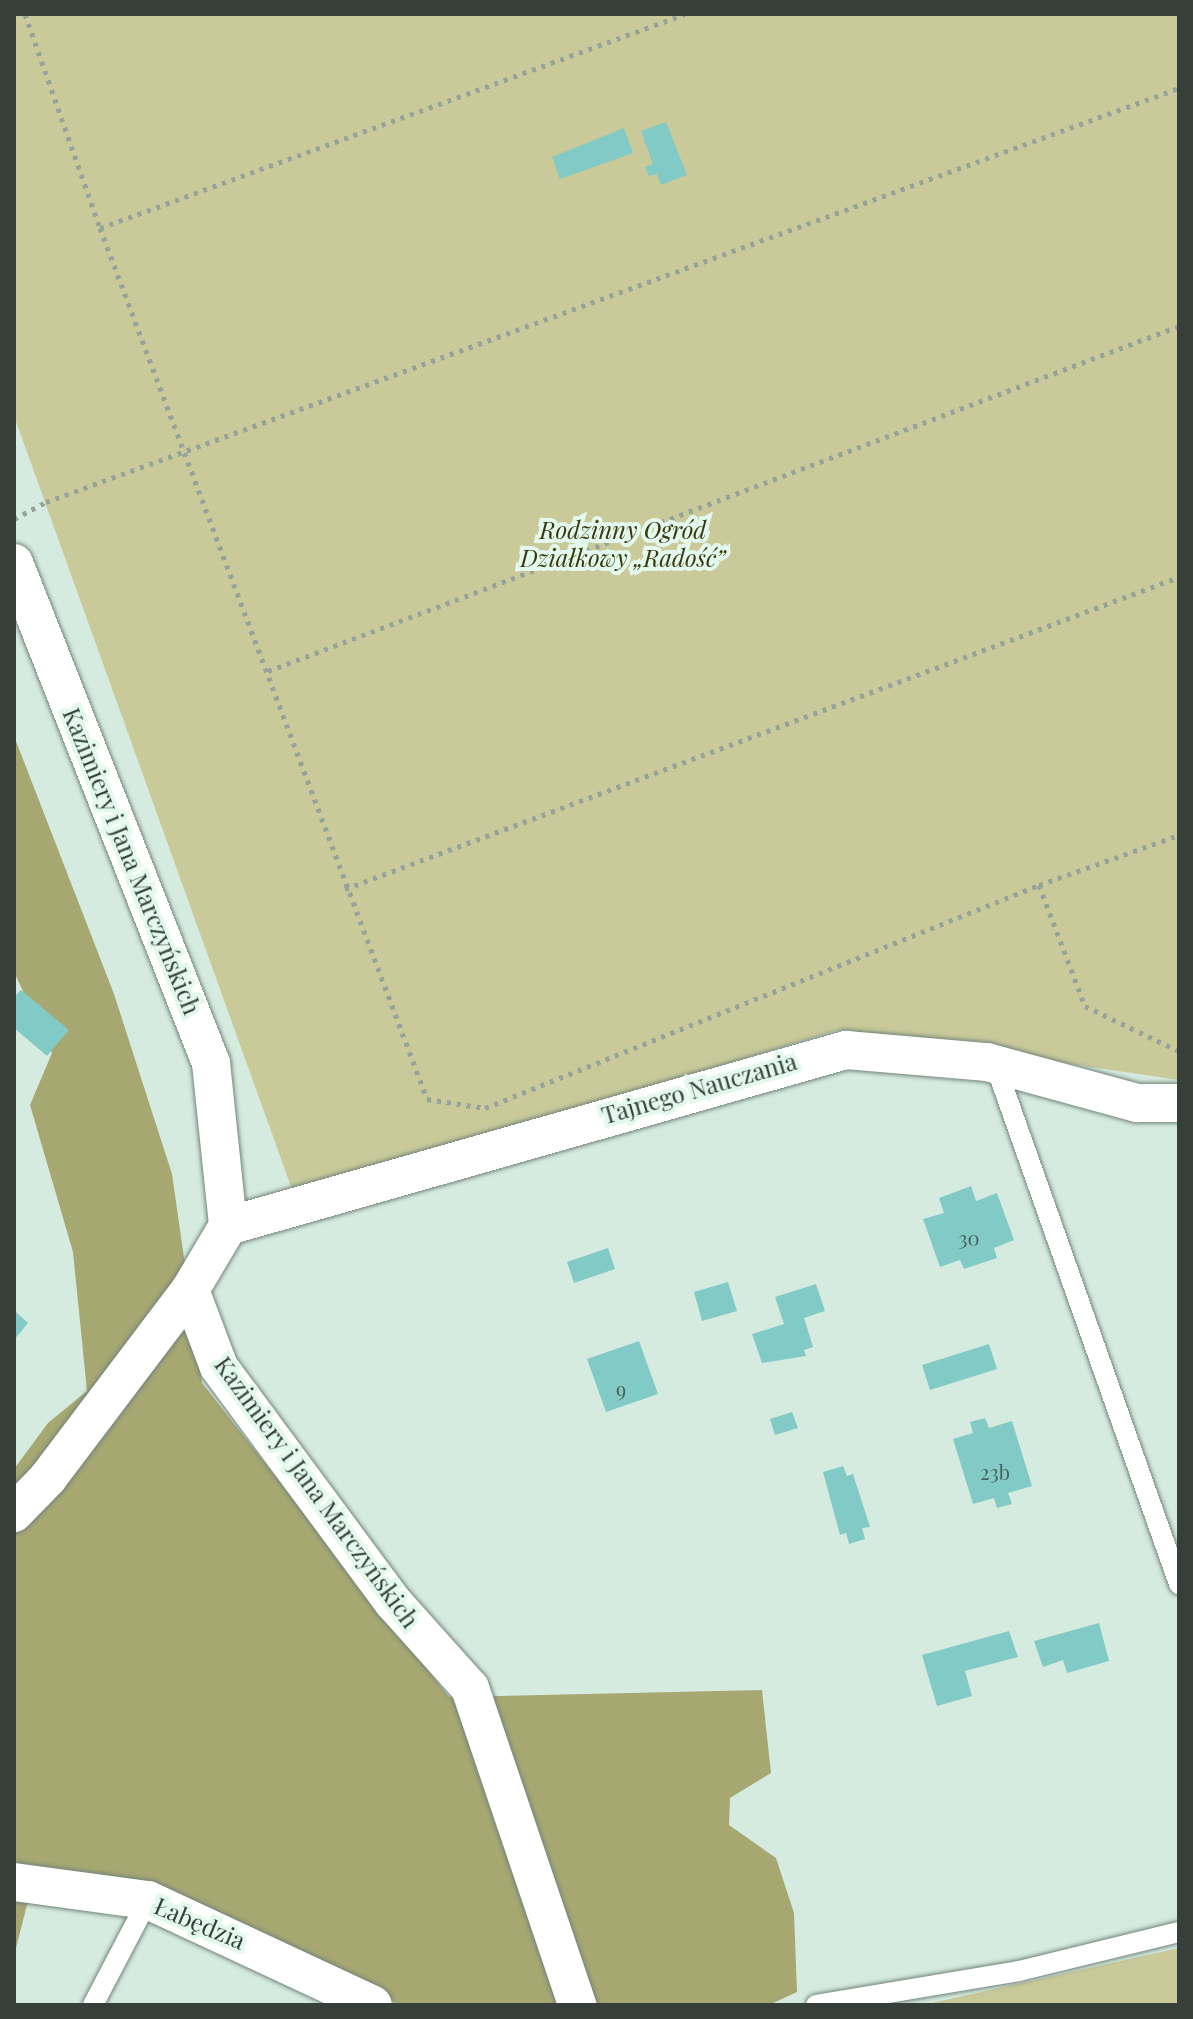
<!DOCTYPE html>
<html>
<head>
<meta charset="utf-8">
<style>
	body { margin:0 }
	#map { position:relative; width:1193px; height:2019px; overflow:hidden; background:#d6ebe0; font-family:"Playfair Display",serif }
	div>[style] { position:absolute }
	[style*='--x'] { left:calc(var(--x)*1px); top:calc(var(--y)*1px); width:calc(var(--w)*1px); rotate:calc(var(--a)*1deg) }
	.green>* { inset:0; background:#c9c99a }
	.forest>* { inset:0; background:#a7a772 }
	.building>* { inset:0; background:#82cac5 }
	.path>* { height:5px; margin-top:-2.5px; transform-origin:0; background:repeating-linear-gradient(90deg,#94a49b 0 4px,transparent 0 10px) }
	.roads { filter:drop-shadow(0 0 2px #72857b) drop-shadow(0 0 2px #72857b) }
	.lane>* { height:20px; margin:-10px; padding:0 10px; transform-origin:10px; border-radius:10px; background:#fff }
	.street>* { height:38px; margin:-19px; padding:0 19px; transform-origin:19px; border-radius:19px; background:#fff }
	span { translate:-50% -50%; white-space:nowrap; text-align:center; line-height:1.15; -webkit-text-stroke:8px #e3f9ed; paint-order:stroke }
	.number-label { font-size:20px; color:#49625d }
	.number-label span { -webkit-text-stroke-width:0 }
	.park-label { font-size:24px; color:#3a390e; font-style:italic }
	.street-label { font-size:24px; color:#363f3a }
	.frame { position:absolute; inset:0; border:16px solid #363f3a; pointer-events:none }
</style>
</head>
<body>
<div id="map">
	<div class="green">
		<i style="clip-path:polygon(14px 14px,1179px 14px,1179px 1080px,838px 1030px,294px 1195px,14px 416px)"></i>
		<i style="clip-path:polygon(1179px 1948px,1179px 2005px,923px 2005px)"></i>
	</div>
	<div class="forest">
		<i style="clip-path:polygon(14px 736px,114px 994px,172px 1174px,202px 1383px,449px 1697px,762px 1690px,771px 1773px,730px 1798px,729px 1825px,776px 1858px,794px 1913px,797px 1992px,769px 2005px,400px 2005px,224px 1919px,85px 1874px,27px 1905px,14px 1956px,14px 1469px,48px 1423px,87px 1391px,73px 1252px,30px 1105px,52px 1053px,14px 972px)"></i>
	</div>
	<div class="building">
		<i style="clip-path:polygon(666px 122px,687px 175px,661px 185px,657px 174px,649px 176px,645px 167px,653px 164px,641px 131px)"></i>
		<i style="clip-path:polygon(624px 128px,633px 153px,560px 179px,552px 157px)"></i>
		<i style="clip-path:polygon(21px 990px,69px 1030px,47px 1056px,14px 1028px,14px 997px)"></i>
		<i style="clip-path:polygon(971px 1186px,976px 1201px,997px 1193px,1014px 1240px,994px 1248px,997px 1258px,964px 1269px,960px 1260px,940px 1267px,923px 1219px,944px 1213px,939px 1198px)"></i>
		<i style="clip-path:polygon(608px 1248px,615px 1269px,574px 1283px,567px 1262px)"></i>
		<i style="clip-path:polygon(728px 1282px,737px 1311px,702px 1321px,694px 1292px)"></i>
		<i style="clip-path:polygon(816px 1284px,825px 1311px,804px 1318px,813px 1347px,804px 1350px,806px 1356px,762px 1363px,752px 1334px,784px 1324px,775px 1297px)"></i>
		<i style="clip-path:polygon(14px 1310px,28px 1323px,14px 1340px)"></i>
		<i style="clip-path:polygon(639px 1341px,658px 1394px,606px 1412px,587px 1359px)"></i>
		<i style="clip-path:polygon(989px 1344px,997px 1369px,930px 1390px,922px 1365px)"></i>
		<i style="clip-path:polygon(792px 1412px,798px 1428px,775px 1435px,770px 1419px)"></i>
		<i style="clip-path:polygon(985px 1418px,989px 1428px,1012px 1421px,1032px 1486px,1008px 1493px,1012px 1504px,997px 1508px,994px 1498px,973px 1504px,953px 1439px,973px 1433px,970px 1422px)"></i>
		<i style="clip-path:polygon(843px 1466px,847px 1476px,853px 1474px,870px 1527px,862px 1528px,865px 1539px,849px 1544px,846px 1533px,840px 1535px,823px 1472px)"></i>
		<i style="clip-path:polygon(1099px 1623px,1109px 1661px,1067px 1673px,1063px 1660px,1043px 1667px,1034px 1641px)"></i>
		<i style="clip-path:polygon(1009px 1631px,1018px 1657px,965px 1671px,972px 1696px,937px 1706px,922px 1655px)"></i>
	</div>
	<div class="path">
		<i style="--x:25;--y:14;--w:227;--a:70.7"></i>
		<i style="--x:100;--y:228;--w:930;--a:69.42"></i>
		<i style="--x:427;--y:1099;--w:59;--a:8.8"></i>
		<i style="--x:485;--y:1108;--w:597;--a:-21.93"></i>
		<i style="--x:1039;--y:885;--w:149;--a:-19.7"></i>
		<i style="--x:100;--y:228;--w:623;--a:-20.09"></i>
		<i style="--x:14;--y:519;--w:36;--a:-28"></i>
		<i style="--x:46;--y:502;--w:1206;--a:-20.07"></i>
		<i style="--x:268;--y:671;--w:974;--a:-20.74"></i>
		<i style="--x:1039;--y:885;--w:129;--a:69.2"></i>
		<i style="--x:1085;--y:1006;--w:104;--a:25.6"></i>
		<i style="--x:345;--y:889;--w:890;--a:-20.51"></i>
	</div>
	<div class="roads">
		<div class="lane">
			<i style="--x:995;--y:1064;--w:552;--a:70.51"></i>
			<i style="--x:93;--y:2005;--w:119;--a:-62.4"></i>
			<i style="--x:816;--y:2005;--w:206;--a:-9.5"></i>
			<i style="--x:1019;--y:1971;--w:165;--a:-13.7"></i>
		</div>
		<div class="street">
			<i style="--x:14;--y:563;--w:537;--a:68.5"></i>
			<i style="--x:211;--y:1063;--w:164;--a:84"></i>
			<i style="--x:228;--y:1226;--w:74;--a:120.7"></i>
			<i style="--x:190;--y:1290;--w:236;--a:127.1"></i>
			<i style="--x:48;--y:1478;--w:49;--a:134.2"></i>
			<i style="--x:228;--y:1226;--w:643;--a:-15.9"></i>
			<i style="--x:846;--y:1050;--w:142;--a:4.9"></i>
			<i style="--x:987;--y:1062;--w:156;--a:15.3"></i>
			<i style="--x:1137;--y:1103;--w:42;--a:0"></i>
			<i style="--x:190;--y:1290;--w:82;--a:69.4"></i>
			<i style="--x:219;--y:1367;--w:292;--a:53.5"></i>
			<i style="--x:393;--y:1602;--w:115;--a:48.2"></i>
			<i style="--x:470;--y:1688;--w:335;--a:71.3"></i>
			<i style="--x:14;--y:1882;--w:135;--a:7.7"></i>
			<i style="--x:148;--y:1900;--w:248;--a:25"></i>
		</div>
	</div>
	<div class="number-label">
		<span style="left:969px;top:1237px">30</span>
		<span style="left:621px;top:1388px">9</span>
		<span style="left:995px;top:1471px">23b</span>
	</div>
	<div class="park-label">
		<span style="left:623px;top:544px">Rodzinny Ogród<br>Działkowy „Radość”</span>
	</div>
	<div class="street-label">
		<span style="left:132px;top:861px;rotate:68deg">Kazimiery i Jana Marczyńskich</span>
		<span style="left:699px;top:1088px;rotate:-16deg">Tajnego Nauczania</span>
		<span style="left:317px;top:1492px;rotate:54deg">Kazimiery i Jana Marczyńskich</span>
		<span style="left:200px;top:1923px;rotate:23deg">Łabędzia</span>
	</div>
	<div class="frame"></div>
</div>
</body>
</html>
